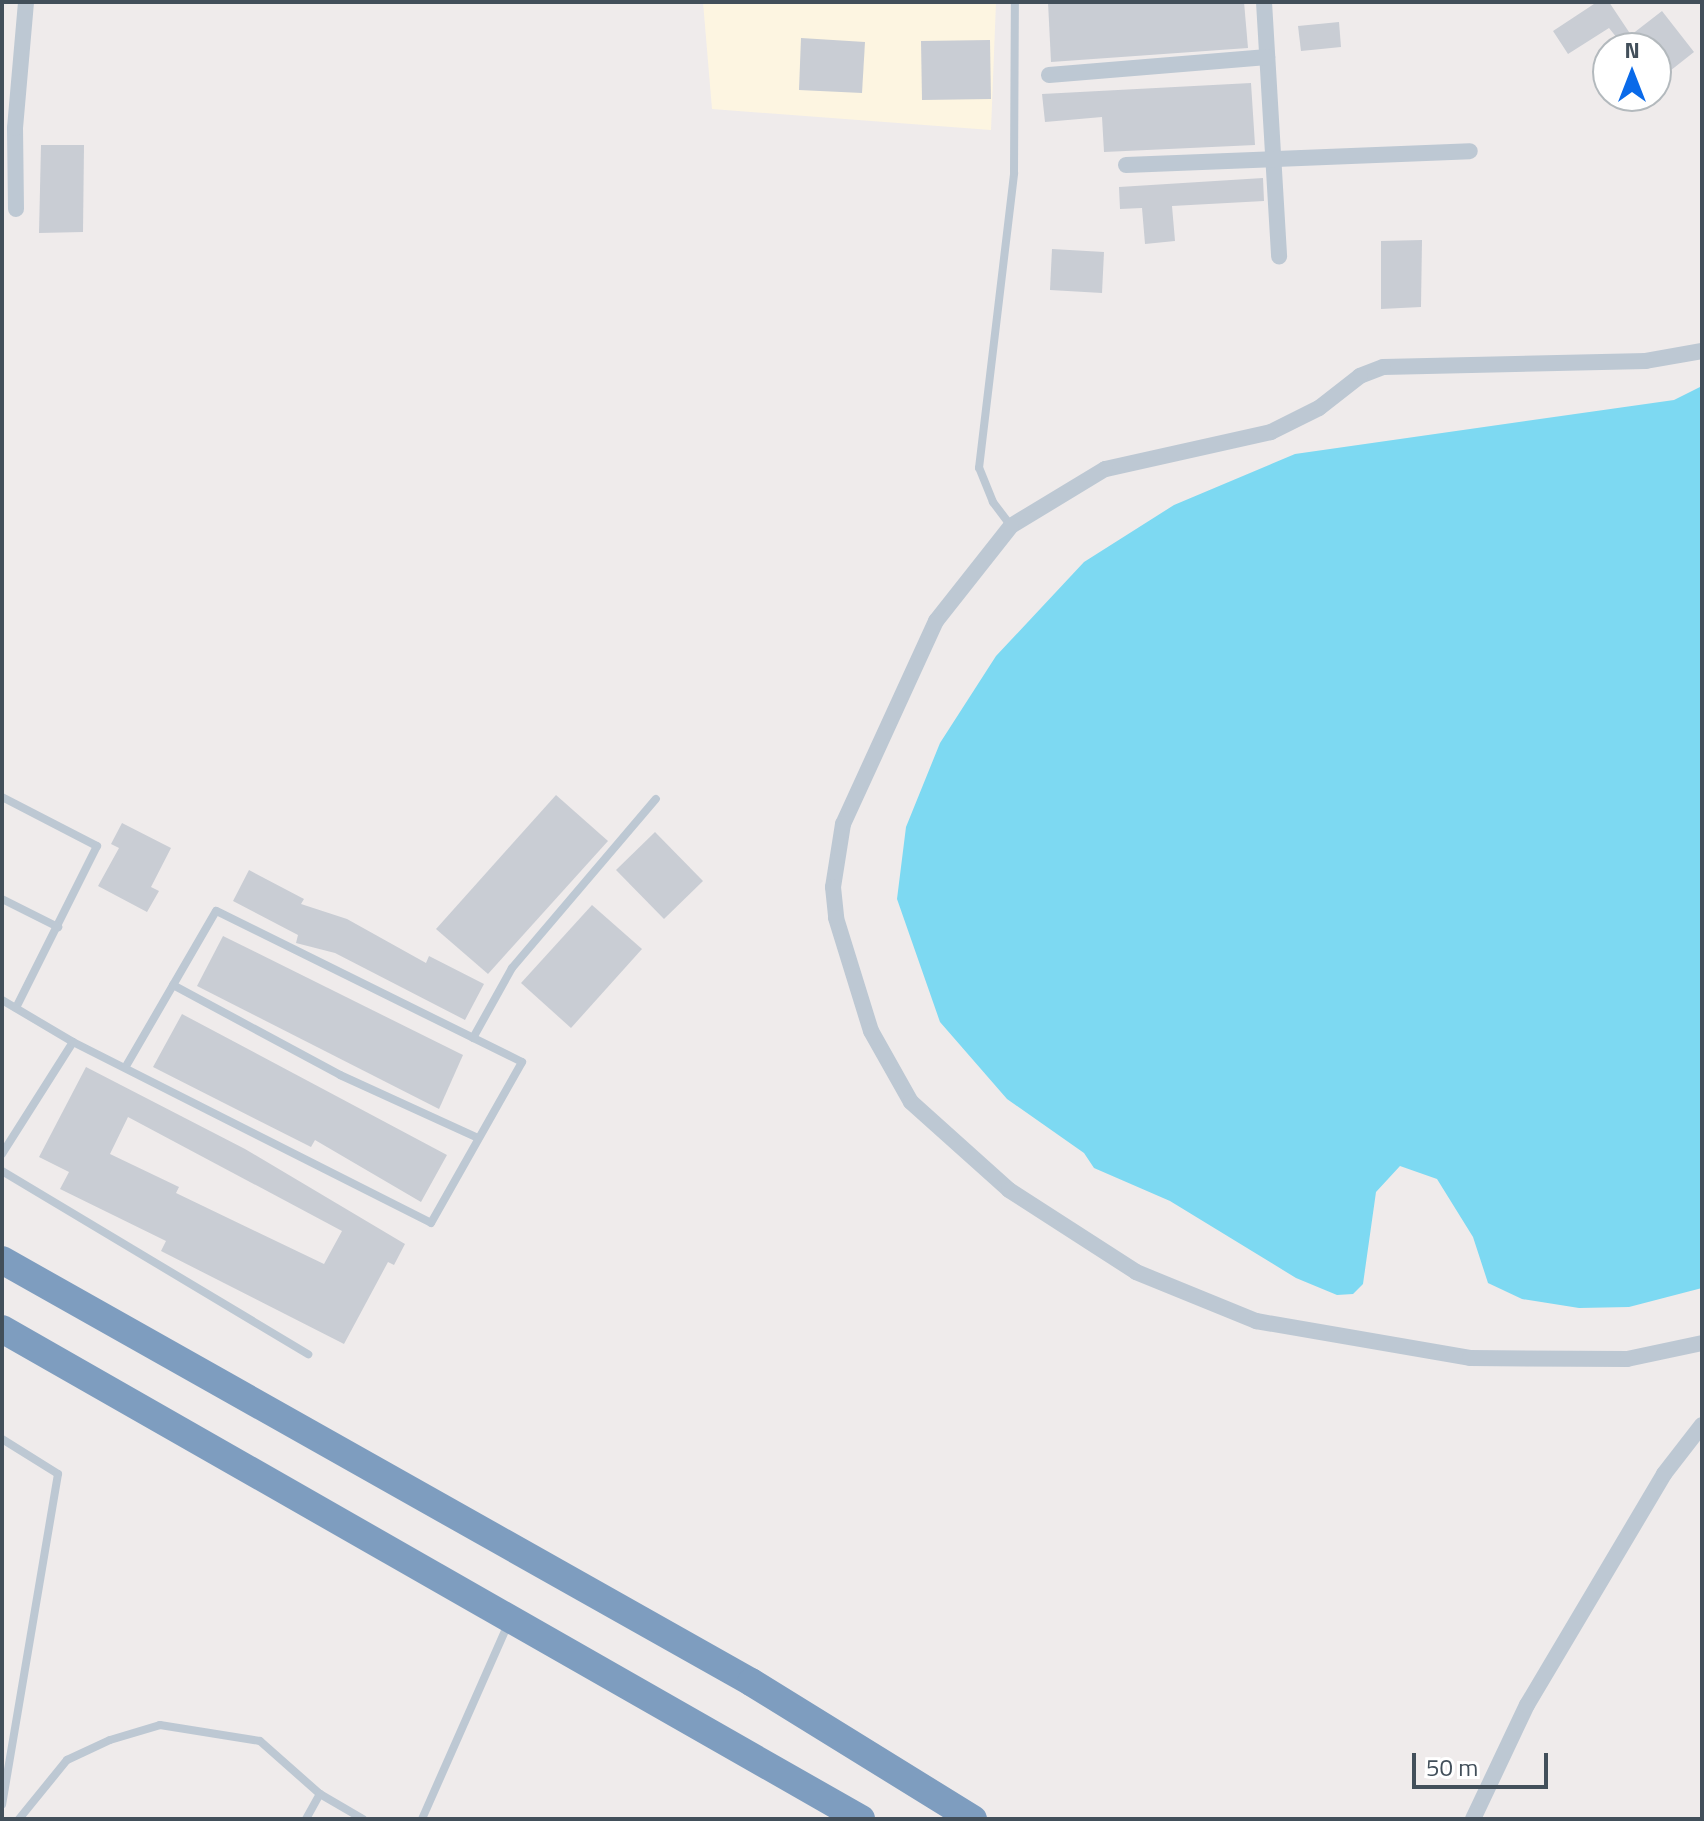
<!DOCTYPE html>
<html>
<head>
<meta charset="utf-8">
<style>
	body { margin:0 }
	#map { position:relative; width:1704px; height:1821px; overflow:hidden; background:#efebeb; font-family:"Titillium Web",sans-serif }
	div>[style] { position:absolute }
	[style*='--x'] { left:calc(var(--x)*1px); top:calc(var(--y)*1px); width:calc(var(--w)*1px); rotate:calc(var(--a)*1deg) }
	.commercial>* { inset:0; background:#fdf5e1 }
	.water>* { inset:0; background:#7dd9f2 }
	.building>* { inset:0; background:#c9cdd4 }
	.lane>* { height:8px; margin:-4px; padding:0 4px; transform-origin:4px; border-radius:4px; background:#bdc8d3 }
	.street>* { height:16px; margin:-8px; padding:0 8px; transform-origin:8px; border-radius:8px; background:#bdc8d3 }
	.highway>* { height:28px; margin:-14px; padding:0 14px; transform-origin:14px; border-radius:14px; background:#7e9dbf }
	span { translate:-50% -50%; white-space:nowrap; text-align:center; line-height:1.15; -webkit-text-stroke:8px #fff; paint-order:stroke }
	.frame { position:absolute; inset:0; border:4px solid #424f5a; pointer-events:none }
	.north { position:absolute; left:1592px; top:32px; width:80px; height:80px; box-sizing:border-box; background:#fff; border:2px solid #b3b9bd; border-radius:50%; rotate:0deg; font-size:22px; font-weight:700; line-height:32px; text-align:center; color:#424f5a }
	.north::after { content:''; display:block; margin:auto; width:28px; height:36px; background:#0a6ae9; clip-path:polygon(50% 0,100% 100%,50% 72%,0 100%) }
	.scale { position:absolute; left:1412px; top:1753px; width:136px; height:36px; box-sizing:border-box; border:4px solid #424f5a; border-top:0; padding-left:10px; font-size:24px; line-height:28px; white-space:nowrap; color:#424f5a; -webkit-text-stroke:6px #fff; paint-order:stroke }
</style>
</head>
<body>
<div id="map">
	<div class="commercial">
		<i style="clip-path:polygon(703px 2px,996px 2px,991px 130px,712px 109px)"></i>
	</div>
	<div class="water">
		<i style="clip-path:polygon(1702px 386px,1702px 1288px,1629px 1307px,1579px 1308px,1522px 1299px,1488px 1283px,1473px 1237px,1437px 1179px,1400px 1166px,1376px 1192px,1363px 1284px,1353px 1294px,1337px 1295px,1296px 1278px,1170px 1201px,1094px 1168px,1084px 1153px,1007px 1099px,940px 1022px,897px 899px,906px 827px,940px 743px,996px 656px,1084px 562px,1174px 505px,1295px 454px,1674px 400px)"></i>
	</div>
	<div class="building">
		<i style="clip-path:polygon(1048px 2px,1244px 2px,1248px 48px,1051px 62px)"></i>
		<i style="clip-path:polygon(1597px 2px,1609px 2px,1631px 35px,1662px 11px,1694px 52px,1656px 82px,1656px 48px,1614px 48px,1621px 43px,1609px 28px,1568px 54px,1553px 31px)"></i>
		<i style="clip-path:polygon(1339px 22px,1341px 47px,1301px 51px,1298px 26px)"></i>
		<i style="clip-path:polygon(801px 38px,865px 42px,862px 93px,799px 90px)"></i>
		<i style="clip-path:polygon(990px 40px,991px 99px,922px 100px,921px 41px)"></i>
		<i style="clip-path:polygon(1251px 83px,1255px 145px,1104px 152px,1102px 117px,1045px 122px,1042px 94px)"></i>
		<i style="clip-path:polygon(41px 145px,84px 145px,83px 232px,39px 233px)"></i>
		<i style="clip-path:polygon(1263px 178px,1264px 201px,1172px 206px,1175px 241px,1145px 244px,1142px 208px,1120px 209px,1119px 187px)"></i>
		<i style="clip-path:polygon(1422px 240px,1421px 307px,1381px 309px,1381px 241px)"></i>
		<i style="clip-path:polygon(1052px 249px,1104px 252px,1102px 293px,1050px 290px)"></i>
		<i style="clip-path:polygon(556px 795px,608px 841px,488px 974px,436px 929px)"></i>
		<i style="clip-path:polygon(122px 823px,171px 848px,151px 887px,159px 891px,147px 912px,98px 886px,119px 848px,111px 844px)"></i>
		<i style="clip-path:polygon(655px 832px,703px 881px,664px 919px,616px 870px)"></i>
		<i style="clip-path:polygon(249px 870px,304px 899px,301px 904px,347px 919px,426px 963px,429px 956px,484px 984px,465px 1020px,335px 953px,296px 943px,298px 935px,233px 901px)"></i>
		<i style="clip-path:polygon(592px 905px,642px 949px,571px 1028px,521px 983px)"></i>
		<i style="clip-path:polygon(223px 936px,463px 1055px,439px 1109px,197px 986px)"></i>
		<i style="clip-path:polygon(182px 1014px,447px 1155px,421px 1202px,315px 1140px,311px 1147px,153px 1067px)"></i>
		<i style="clip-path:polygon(evenodd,86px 1067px,245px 1149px,405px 1244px,394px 1265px,388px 1262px,344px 1344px,161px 1251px,166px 1241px,60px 1189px,69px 1172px,39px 1157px,86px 1067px,128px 1117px,342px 1231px,324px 1264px,176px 1193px,179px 1187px,110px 1154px,128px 1117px)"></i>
	</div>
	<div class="lane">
		<i style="--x:1011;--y:526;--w:30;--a:-127"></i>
		<i style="--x:993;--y:502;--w:37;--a:-112"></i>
		<i style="--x:979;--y:468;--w:297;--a:-83.2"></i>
		<i style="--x:1014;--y:173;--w:171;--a:-89.7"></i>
		<i style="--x:2;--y:797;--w:107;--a:27.3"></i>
		<i style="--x:97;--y:846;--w:181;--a:116.6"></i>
		<i style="--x:2;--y:899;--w:63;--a:26.6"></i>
		<i style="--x:173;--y:985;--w:190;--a:28.3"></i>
		<i style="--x:340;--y:1075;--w:152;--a:24.5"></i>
		<i style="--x:2;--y:1000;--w:82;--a:30.6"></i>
		<i style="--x:73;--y:1042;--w:133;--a:122.4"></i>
		<i style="--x:473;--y:1038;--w:80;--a:-60.9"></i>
		<i style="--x:512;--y:968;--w:222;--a:-49.6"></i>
		<i style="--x:73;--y:1042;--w:401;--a:26.8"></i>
		<i style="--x:431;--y:1223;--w:185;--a:-60.5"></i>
		<i style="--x:522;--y:1062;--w:341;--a:-153.7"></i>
		<i style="--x:216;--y:911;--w:181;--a:120.1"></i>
		<i style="--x:2;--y:1171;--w:357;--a:30.9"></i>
		<i style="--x:2;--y:1439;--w:66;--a:32"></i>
		<i style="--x:58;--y:1474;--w:335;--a:99.6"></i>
		<i style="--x:19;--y:1819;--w:76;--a:-50.9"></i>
		<i style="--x:67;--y:1760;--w:47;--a:-24.9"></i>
		<i style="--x:110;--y:1740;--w:52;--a:-16.7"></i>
		<i style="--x:160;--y:1725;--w:101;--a:9.1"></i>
		<i style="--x:260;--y:1741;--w:80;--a:41.5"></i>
		<i style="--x:320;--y:1794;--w:50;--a:30.2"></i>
		<i style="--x:306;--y:1819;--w:29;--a:-61"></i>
		<i style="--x:422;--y:1819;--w:215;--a:-66.2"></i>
	</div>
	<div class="street">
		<i style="--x:1264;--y:2;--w:255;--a:86.6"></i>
		<i style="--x:1049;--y:75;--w:219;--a:-4.7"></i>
		<i style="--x:1126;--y:165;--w:344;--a:-2.3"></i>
		<i style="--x:16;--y:209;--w:81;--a:-90.7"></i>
		<i style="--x:15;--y:128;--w:126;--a:-85"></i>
		<i style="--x:1702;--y:351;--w:57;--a:169.9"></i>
		<i style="--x:1646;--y:361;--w:263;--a:178.7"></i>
		<i style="--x:1383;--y:367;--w:25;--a:159"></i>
		<i style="--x:1360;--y:376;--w:52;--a:142"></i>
		<i style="--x:1319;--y:408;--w:54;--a:153.4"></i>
		<i style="--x:1271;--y:432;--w:170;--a:167.4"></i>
		<i style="--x:1105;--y:469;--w:110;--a:148.8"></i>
		<i style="--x:1011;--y:526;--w:121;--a:128.3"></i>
		<i style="--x:936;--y:621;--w:223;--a:114.6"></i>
		<i style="--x:843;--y:824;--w:64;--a:99"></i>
		<i style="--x:833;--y:887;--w:31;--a:84"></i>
		<i style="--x:836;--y:918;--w:118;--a:72.8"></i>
		<i style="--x:871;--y:1031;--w:81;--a:60.6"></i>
		<i style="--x:911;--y:1102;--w:132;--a:41.9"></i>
		<i style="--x:1009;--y:1190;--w:151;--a:32.8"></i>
		<i style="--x:1136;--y:1272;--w:130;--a:22.2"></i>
		<i style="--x:1256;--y:1321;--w:217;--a:9.8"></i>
		<i style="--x:1470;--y:1358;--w:157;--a:0.4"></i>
		<i style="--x:1627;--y:1359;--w:77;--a:-12"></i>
		<i style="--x:1473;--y:1819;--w:126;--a:-64.7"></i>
		<i style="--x:1527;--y:1705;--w:269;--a:-59.3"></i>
		<i style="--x:1664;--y:1474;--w:62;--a:-52.2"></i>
	</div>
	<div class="highway">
		<i style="--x:2;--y:1260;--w:860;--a:29.4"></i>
		<i style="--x:751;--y:1682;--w:261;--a:31.7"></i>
		<i style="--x:2;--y:1329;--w:989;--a:29.7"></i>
	</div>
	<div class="frame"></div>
	<div class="north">N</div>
	<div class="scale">50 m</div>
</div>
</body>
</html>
